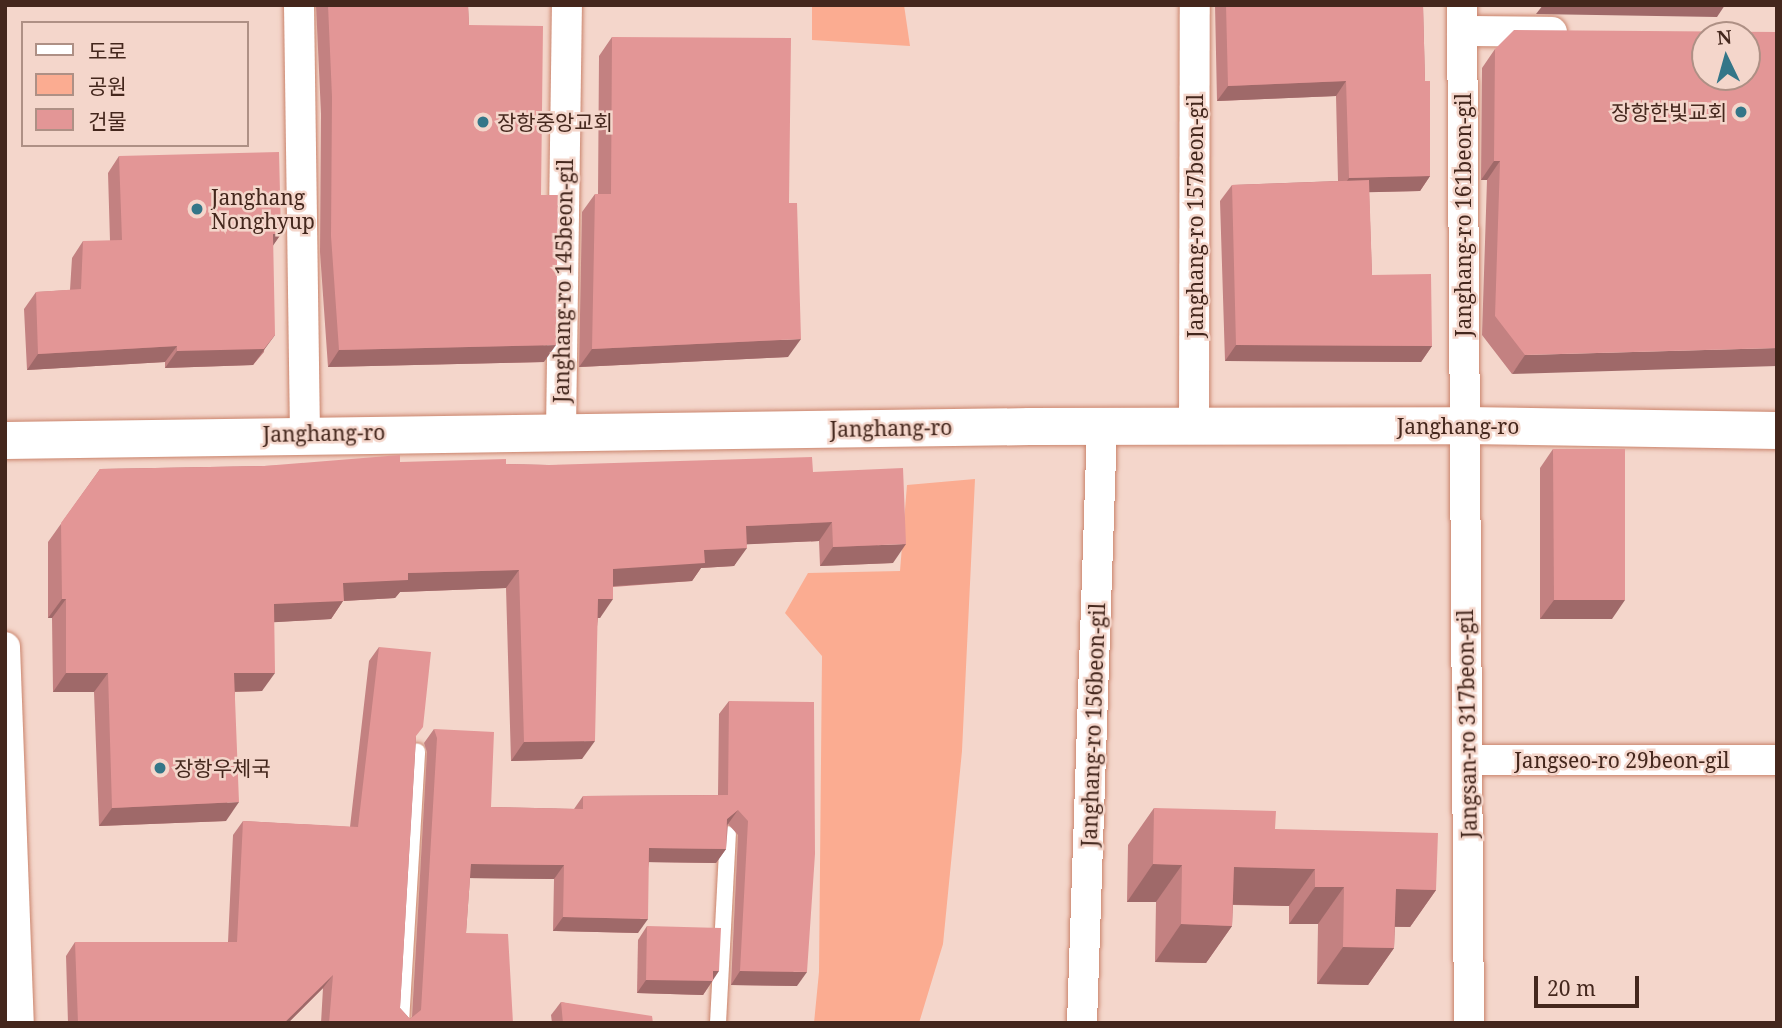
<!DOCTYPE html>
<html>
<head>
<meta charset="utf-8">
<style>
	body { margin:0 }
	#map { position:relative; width:1782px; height:1028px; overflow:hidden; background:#f4d6cb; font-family:"Noto Serif","Noto Sans KR",serif }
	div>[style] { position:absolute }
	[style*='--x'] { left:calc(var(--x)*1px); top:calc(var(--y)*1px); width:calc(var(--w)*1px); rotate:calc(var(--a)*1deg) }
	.green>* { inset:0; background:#fbac91 }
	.roads { filter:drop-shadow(0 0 2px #ca846c) drop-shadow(0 0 2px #ca846c) }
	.service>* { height:16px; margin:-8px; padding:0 8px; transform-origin:8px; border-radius:8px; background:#fff }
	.minor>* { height:30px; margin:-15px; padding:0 15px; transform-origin:15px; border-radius:15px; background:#fff }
	.tertiary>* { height:37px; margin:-18.5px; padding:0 18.5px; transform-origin:18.5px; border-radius:18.5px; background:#fff }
	.wall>* { inset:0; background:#c38181 }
	.shaded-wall>* { inset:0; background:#9f6969 }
	.building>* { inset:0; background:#e39696 }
	.dots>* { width:19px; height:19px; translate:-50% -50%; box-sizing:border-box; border:4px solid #f4d6cb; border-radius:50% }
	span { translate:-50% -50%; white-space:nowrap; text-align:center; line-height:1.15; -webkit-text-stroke:5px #f4d6cb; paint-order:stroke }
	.poi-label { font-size:21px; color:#44271d }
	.right { translate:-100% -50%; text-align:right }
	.left { translate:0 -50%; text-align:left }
	.street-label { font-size:21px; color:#44271d }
	.frame { position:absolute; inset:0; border:7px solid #44271d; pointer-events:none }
	.legend { position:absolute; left:21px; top:21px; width:228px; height:126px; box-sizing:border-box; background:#f4d6cb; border:2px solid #ae9085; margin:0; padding:9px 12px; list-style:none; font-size:21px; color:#44271d }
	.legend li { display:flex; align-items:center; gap:14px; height:35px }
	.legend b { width:35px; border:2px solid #ae9085 }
	.north { position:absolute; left:1691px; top:21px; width:70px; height:70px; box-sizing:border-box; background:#f4d6cb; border:2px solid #ae9085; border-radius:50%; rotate:355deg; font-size:19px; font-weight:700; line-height:28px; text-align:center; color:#44271d }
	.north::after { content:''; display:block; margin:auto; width:24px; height:32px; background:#347688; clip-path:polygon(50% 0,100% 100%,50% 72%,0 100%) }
	.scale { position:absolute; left:1534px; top:976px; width:105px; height:32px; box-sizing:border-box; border:4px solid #44271d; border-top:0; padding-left:9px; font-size:21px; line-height:24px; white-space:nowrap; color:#44271d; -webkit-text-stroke:5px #f4d6cb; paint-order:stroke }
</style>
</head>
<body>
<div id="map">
	<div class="green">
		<i style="clip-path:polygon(812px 5px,904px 5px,910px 46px,812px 40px)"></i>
		<i style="clip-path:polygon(975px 479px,962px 751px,943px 944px,919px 1023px,814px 1023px,819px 972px,822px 656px,785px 613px,808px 573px,900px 571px,907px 485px)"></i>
	</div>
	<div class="roads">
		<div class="service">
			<i style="--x:401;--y:1023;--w:272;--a:-86.6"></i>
			<i style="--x:718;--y:1023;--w:189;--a:-87"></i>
		</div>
		<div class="minor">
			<i style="--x:299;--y:5;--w:428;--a:89.2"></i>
			<i style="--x:1462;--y:5;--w:1018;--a:89.61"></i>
			<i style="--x:1462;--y:31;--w:90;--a:0.6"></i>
			<i style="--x:1194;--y:427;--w:422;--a:-89.9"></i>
			<i style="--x:561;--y:431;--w:426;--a:-89.2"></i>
			<i style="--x:5;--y:647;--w:376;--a:87.9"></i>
			<i style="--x:1467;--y:760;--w:310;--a:0"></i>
			<i style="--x:1082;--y:1023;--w:596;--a:-88.08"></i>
		</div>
		<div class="tertiary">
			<i style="--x:5;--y:440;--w:1024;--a:-0.78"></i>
			<i style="--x:1029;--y:426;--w:435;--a:-0.1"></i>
			<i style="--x:1464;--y:425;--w:313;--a:0.9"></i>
		</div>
	</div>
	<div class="wall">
		<i style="clip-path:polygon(316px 5px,468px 5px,469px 25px,541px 195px,544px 362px,328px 367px,320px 252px,321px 114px)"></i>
		<i style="clip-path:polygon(1215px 5px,1423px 5px,1425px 81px,1430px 176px,1420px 191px,1369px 192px,1372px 275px,1432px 346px,1421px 362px,1225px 361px,1220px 201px,1232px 185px,1338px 181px,1336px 96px,1217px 101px)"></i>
		<i style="clip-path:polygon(1777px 32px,1512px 374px,1482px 335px,1487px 180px,1481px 180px,1482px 68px,1495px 49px)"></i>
		<i style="clip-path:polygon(612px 37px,788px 357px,579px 367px,582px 212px,595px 194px,598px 194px,599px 56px)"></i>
		<i style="clip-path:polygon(119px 156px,281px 234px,273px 245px,264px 352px,253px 365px,165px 368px,165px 362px,27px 370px,24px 309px,36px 292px,70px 290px,72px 258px,83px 241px,110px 241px,108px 173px)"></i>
		<i style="clip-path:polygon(1553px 449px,1612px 619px,1540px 619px,1540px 468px)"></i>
		<i style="clip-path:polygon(400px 462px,506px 464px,813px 472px,893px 563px,820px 566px,819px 541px,747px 544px,734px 566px,701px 568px,692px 581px,613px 587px,600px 618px,598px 618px,582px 759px,511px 761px,506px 588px,400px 592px,395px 598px,343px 601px,331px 619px,274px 622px,262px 691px,235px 692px,226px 821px,99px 826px,94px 692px,53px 692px,52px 618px,48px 618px,48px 542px,100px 469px,264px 466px)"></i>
		<i style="clip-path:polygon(379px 647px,416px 738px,400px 1008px,410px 1019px,412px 1017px,427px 752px,424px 743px,434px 729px,491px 807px,574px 809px,583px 796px,718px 795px,719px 714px,729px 701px,797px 986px,731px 985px,738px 835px,728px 824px,726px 849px,716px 863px,649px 862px,638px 933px,553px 931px,554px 879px,470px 878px,466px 933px,513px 1023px,321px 1023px,323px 988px,288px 1023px,68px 1023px,66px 956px,75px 942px,228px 942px,233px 835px,243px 821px,350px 827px,369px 661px)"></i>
		<i style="clip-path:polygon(1154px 808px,1275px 829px,1436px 890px,1410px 927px,1395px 927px,1394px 948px,1368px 985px,1317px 984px,1318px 924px,1289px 924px,1289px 906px,1233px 905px,1232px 926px,1206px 963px,1155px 962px,1156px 902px,1127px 902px,1128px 845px)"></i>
		<i style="clip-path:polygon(647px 926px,713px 980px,703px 995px,637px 993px,638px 940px)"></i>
		<i style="clip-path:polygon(561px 1002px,653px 1023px,552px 1023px,551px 1015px)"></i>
	</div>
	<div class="shaded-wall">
		<i style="clip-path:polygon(1543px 5px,1725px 5px,1717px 17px,1536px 14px)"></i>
		<i style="clip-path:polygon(1346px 81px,1336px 96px,1217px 101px,1228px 86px)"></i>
		<i style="clip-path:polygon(1494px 161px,1500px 161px,1487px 180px,1481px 180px)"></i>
		<i style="clip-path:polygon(1430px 176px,1420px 191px,1338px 193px,1349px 178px)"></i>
		<i style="clip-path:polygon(273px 234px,281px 234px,270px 250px)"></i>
		<i style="clip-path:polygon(275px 335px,253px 365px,165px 368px,177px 351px)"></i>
		<i style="clip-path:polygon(801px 339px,788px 357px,579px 367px,592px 349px)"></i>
		<i style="clip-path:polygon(556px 345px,544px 362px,328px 367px,339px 350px)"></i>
		<i style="clip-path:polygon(1236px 345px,1432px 346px,1421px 362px,1225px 361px)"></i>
		<i style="clip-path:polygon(177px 346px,165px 362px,27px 370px,38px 354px)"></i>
		<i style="clip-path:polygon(1777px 348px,1777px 366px,1512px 374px,1525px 355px)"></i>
		<i style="clip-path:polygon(832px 522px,819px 541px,733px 545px,746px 526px)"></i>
		<i style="clip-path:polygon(906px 544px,893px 563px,820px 566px,833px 547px)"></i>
		<i style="clip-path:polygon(747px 548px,734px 566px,701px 568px,692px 581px,599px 587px,613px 569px,704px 550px)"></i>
		<i style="clip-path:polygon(519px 570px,506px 588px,400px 592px,395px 598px,343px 601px,331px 619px,261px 623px,274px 604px,343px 583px,408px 573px)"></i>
		<i style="clip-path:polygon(62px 599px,66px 599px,52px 618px,48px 618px)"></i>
		<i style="clip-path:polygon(598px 599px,613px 599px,600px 618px,585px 618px)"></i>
		<i style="clip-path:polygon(1554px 600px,1625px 600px,1612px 619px,1540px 619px)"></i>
		<i style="clip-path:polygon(66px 673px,108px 673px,94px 692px,53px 692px)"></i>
		<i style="clip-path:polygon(234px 673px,275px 673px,262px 691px,221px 692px)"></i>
		<i style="clip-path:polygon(595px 741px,582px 759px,511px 761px,524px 742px)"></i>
		<i style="clip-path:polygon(239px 802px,226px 821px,99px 826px,112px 808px)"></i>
		<i style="clip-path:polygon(738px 810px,728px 824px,718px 833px,727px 819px)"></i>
		<i style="clip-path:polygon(649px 848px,726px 849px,716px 863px,640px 862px)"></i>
		<i style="clip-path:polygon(471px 864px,564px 865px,554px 879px,461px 878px)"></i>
		<i style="clip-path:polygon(1153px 864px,1182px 865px,1156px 902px,1127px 902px)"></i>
		<i style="clip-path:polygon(1234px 867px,1315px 869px,1289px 906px,1208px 904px)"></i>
		<i style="clip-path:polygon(1315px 887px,1344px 887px,1318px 924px,1289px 924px)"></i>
		<i style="clip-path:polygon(1396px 889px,1436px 890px,1410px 927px,1370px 926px)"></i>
		<i style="clip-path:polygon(563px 917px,648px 919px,638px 933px,553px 931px)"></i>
		<i style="clip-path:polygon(1181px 924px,1232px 926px,1206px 963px,1155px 962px)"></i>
		<i style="clip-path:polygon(1343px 947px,1394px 948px,1368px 985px,1317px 984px)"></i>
		<i style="clip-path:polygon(713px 971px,719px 971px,703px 995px,637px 993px,646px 980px)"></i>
		<i style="clip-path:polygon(740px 971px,807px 972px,797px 986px,731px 985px)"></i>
		<i style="clip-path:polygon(333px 975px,323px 988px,288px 1023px,284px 1023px)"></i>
	</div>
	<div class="building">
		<i style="clip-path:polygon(328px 5px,468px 5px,469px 25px,543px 26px,541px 195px,558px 195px,556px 345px,339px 350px,331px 236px,332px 97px)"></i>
		<i style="clip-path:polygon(1226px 5px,1423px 5px,1425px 81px,1430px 81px,1430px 176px,1349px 178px,1346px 81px,1228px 86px)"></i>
		<i style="clip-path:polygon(evenodd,1514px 30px,1777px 32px,1777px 348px,1525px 355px,1495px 316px,1500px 161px,1494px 161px,1495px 49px,1514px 30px,1705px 35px,1747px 35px,1747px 77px,1705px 77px,1705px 35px)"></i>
		<i style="clip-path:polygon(612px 37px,791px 38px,789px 203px,797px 203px,801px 339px,592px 349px,595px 194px,611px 194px)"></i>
		<i style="clip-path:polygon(279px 152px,281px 234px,273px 234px,275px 335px,264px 349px,177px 351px,177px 346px,38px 354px,36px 292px,81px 289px,83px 241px,122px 240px,119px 156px)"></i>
		<i style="clip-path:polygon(1369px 180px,1372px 275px,1431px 274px,1432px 346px,1236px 345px,1232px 185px)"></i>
		<i style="clip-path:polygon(1553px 449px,1625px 449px,1625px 600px,1554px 600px)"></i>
		<i style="clip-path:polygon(400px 455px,400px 462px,506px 459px,506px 464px,549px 465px,812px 457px,813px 472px,903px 468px,906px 544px,833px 547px,832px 522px,746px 526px,747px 548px,704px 550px,705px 563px,613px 569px,613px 599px,598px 599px,595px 741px,524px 742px,519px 570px,408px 573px,408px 580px,343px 583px,344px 601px,274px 604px,275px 673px,234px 673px,239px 802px,112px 808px,108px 673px,66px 673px,66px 599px,62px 599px,61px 523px,100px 469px,264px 466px)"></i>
		<i style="clip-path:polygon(379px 647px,431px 652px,423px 727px,416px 736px,400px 1008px,410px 1019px,421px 1010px,437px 738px,434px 729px,494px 732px,491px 807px,583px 809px,583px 796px,728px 795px,729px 701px,814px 702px,815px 854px,807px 972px,740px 971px,748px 821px,738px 810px,727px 819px,726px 849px,649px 848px,648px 919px,563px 917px,564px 865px,471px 864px,466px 933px,508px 934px,513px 1023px,329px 1023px,333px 975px,284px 1023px,78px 1023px,75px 942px,237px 942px,243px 821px,358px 827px)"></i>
		<i style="clip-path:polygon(1154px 808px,1276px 811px,1275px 829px,1438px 833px,1436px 890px,1396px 889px,1394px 948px,1343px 947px,1344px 887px,1315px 887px,1315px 869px,1234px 867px,1232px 926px,1181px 924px,1182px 865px,1153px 864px)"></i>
		<i style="clip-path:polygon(647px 926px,721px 928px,719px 971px,713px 971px,713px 981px,646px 980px)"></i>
		<i style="clip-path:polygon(561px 1002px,652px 1016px,653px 1023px,563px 1023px)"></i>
	</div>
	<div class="dots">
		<i style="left:1741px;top:112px;background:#347688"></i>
		<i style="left:483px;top:122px;background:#347688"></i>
		<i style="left:197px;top:209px;background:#347688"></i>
		<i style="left:160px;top:768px;background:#347688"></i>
	</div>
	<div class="poi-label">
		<span class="right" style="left:1727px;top:112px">장항한빛교회</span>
		<span class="left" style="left:497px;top:122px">장항중앙교회</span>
		<span class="left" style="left:211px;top:209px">Janghang<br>Nonghyup</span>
		<span class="left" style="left:174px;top:768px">장항우체국</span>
	</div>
	<div class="street-label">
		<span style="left:1463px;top:215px;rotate:-90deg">Janghang-ro 161beon-gil</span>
		<span style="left:1195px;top:216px;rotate:-90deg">Janghang-ro 157beon-gil</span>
		<span style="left:563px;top:281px;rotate:-89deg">Janghang-ro 145beon-gil</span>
		<span style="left:1458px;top:426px">Janghang-ro</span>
		<span style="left:891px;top:428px;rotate:-1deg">Janghang-ro</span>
		<span style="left:324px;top:433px;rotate:-1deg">Janghang-ro</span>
		<span style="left:1467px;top:724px;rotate:-91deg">Jangsan-ro 317beon-gil</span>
		<span style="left:1093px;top:725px;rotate:-88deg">Janghang-ro 156beon-gil</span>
		<span style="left:1622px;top:760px">Jangseo-ro 29beon-gil</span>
	</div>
	<div class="frame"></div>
	<ul class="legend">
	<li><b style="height:9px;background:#fff"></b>도로</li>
	<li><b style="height:19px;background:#fbac91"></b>공원</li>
	<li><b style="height:19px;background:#e39696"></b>건물</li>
	</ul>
	<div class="north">N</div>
	<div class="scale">20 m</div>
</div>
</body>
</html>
